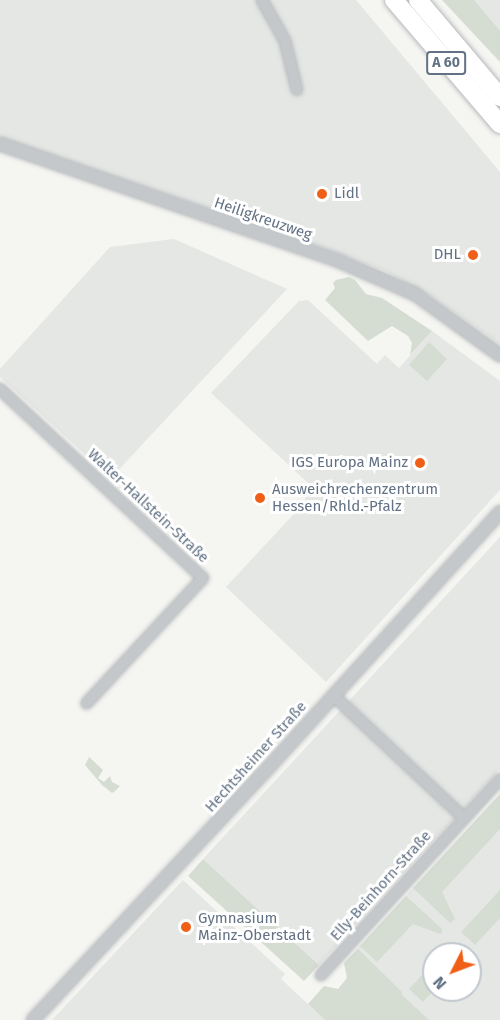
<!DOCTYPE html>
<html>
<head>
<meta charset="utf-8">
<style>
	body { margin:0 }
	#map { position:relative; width:500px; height:1020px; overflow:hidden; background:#f5f5f1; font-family:"Fira Sans",sans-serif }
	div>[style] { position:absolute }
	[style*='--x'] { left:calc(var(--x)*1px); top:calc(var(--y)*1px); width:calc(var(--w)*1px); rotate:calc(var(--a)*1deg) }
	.built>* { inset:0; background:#e5e7e4 }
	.green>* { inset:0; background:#d5ddd2 }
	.roads { filter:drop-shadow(0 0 2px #b6b9bd) drop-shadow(0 0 2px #b6b9bd) }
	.minor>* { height:10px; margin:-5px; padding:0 5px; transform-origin:5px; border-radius:5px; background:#c4c8cb }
	.tertiary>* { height:12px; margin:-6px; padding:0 6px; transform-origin:6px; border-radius:6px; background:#c4c8cb }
	.motorway>* { height:18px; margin:-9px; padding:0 9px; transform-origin:9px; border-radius:9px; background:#fff }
	.dots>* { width:16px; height:16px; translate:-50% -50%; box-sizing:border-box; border:3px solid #fff; border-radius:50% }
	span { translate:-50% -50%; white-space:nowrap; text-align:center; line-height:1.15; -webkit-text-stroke:6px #fff; paint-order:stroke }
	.shield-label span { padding:2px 4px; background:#fff; border:2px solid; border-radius:4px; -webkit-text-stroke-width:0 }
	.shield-label { font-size:14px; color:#627284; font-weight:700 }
	.poi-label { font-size:15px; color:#627284 }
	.left { translate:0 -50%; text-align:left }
	.right { translate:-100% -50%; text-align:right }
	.street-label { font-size:15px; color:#627284 }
	.north { position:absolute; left:422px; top:942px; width:60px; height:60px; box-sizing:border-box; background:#fff; border:2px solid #c0c7ce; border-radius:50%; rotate:228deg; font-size:16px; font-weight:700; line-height:24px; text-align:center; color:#627284 }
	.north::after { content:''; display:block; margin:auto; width:21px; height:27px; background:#ef5f17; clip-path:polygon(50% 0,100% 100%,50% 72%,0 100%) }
</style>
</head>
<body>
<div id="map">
	<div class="built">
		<i style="clip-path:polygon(0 0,356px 0,500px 172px,500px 344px,431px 296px,387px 272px,334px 251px,0 137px)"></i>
		<i style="clip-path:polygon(456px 0,500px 0,500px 47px)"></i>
		<i style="clip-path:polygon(174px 239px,287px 289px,111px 478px,0 377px,0 369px,110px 247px)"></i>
		<i style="clip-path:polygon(308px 300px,377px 364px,385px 355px,399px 368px,432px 331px,500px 381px,500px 490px,326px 682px,226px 587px,305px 502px,307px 482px,211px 393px,299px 301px)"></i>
		<i style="clip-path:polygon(500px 537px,500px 769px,319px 965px,203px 859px)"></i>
		<i style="clip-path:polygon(evenodd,500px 794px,500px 1020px,395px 1020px,344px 963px,500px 794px,434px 954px,470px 954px,470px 990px,434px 990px,434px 954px)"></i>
		<i style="clip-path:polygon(183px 880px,285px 974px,281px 979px,325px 1020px,52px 1020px)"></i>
	</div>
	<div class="green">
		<i style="clip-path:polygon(442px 0,474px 0,500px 31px,500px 62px)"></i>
		<i style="clip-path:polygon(349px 277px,355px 280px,366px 294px,382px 298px,432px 331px,410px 355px,412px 343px,408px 336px,392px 326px,368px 341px,325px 300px,335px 288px,333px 283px,336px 280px)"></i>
		<i style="clip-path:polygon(429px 342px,447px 359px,427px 381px,409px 365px)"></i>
		<i style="clip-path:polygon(89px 757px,103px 770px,98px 778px,104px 782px,110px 776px,112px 782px,120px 786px,115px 791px,112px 793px,102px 785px,85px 765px)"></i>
		<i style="clip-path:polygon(500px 794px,500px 829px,442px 892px,455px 919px,450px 923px,413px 888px)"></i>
		<i style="clip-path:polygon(203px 859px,319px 965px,304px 981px,188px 876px)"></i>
		<i style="clip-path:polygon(500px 890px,500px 918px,475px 945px,461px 932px)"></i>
		<i style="clip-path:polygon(406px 896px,442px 929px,442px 932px,440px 934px,413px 924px,377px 962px,360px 946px)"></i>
		<i style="clip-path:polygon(358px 949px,402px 992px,401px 994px,429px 1020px,325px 1020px,308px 1004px,324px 986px,338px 989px,347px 978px,344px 963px)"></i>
		<i style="clip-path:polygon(434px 962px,434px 990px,423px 1002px,409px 989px)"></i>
	</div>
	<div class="roads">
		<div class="minor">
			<i style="--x:262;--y:0;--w:47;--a:60.7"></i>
			<i style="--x:285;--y:41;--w:50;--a:76.2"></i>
			<i style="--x:0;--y:389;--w:277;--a:43"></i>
			<i style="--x:203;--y:578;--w:171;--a:132.9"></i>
			<i style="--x:333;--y:695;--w:180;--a:43.2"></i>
			<i style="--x:321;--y:975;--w:265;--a:-47.6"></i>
		</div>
		<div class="tertiary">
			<i style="--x:0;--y:144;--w:359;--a:19"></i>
			<i style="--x:339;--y:261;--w:83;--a:23.5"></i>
			<i style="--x:415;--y:294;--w:105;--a:35.7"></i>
			<i style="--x:33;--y:1020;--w:346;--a:-47"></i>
			<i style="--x:269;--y:767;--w:344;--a:-47.8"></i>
		</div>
		<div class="motorway">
			<i style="--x:394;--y:0;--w:163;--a:49.5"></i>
			<i style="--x:418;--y:0;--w:127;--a:49.8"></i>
		</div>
	</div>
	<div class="dots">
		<i style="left:322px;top:194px;background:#ef5f17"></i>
		<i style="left:473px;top:255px;background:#ef5f17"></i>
		<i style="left:420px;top:463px;background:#ef5f17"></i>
		<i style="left:260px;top:498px;background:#ef5f17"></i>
		<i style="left:186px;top:927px;background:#ef5f17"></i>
	</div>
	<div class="shield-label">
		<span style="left:446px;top:63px">A 60</span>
	</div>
	<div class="poi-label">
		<span class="left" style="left:334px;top:194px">Lidl</span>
		<span class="right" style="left:461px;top:255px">DHL</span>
		<span class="right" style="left:408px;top:463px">IGS Europa Mainz</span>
		<span class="left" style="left:272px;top:498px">Ausweichrechenzentrum<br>Hessen/Rhld.-Pfalz</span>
		<span class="left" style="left:198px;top:927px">Gymnasium<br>Mainz-Oberstadt</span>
	</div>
	<div class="street-label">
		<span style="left:263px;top:219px;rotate:19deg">Heiligkreuzweg</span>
		<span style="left:148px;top:506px;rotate:43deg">Walter-Hallstein-Straße</span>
		<span style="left:256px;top:757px;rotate:-48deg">Hechtsheimer Straße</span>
		<span style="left:381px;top:886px;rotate:-48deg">Elly-Beinhorn-Straße</span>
	</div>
	<div class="north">N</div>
</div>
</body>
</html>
